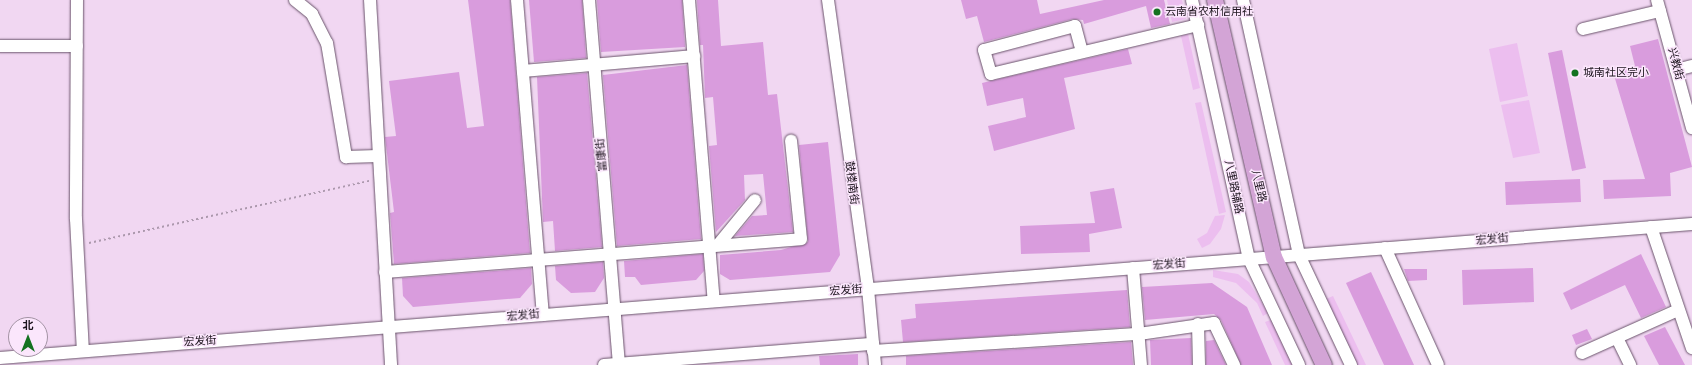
<!DOCTYPE html>
<html>
<head>
<meta charset="utf-8">
<style>
	body { margin:0 }
	#map { position:relative; width:1692px; height:365px; overflow:hidden; background:#f1d7f2; font-family:"Varela Round","Noto Sans SC",sans-serif }
	div>[style] { position:absolute }
	[style*='--x'] { left:calc(var(--x)*1px); top:calc(var(--y)*1px); width:calc(var(--w)*1px); rotate:calc(var(--a)*1deg) }
	.green>* { inset:0; background:#ecbeef }
	.building>* { inset:0; background:#d99cdd }
	.path>* { height:2px; margin-top:-1px; transform-origin:0; background:repeating-linear-gradient(90deg,#ac98ad 0 2px,transparent 0 5px) }
	.roads { filter:drop-shadow(0 0 1px #6a546b) drop-shadow(0 0 1px #6a546b) }
	.minor>* { height:12px; margin:-6px; padding:0 6px; transform-origin:6px; border-radius:6px; background:#fff }
	.major>* { height:16px; margin:-8px; padding:0 8px; transform-origin:8px; border-radius:8px; background:#d3a4d6 }
	.dots>* { width:11px; height:11px; translate:-50% -50%; box-sizing:border-box; border:2px solid #fbe6fc; border-radius:50% }
	span { translate:-50% -50%; white-space:nowrap; text-align:center; line-height:1.15; -webkit-text-stroke:3px #fbe6fc; paint-order:stroke }
	.poi-label { font-size:11px; color:#1c141d }
	.left { translate:0 -50%; text-align:left }
	.street-label { font-size:11px; color:#1c141d }
	.north { position:absolute; left:8px; top:317px; width:40px; height:40px; box-sizing:border-box; background:#fbe6fc; border:1px solid #a292a3; border-radius:50%; rotate:0deg; font-size:11px; font-weight:700; line-height:16px; text-align:center; color:#1c141d }
	.north::after { content:''; display:block; margin:auto; width:14px; height:18px; background:#147221; clip-path:polygon(50% 0,100% 100%,50% 72%,0 100%) }
</style>
</head>
<body>
<div id="map">
	<div class="green">
		<i style="clip-path:polygon(1167px 0,1182px 0,1186px 19px,1172px 22px)"></i>
		<i style="clip-path:polygon(1188px 34px,1200px 88px,1193px 90px,1181px 36px)"></i>
		<i style="clip-path:polygon(1517px 43px,1528px 96px,1500px 102px,1489px 49px)"></i>
		<i style="clip-path:polygon(1529px 100px,1540px 153px,1513px 158px,1501px 105px)"></i>
		<i style="clip-path:polygon(1201px 102px,1226px 212px,1219px 214px,1195px 103px)"></i>
		<i style="clip-path:polygon(1225px 215px,1221px 229px,1210px 244px,1202px 248px,1197px 239px,1207px 233px,1215px 216px)"></i>
		<i style="clip-path:polygon(1213px 270px,1238px 274px,1249px 282px,1268px 313px,1263px 316px,1257px 303px,1236px 283px,1213px 277px)"></i>
		<i style="clip-path:polygon(1333px 296px,1366px 365px,1357px 365px,1326px 299px)"></i>
		<i style="clip-path:polygon(1273px 319px,1294px 365px,1285px 365px,1265px 322px)"></i>
	</div>
	<div class="building">
		<i style="clip-path:polygon(468px 0,510px 0,530px 253px,394px 264px,390px 213px,394px 212px,385px 137px,396px 136px,389px 81px,459px 72px,467px 128px,484px 126px)"></i>
		<i style="clip-path:polygon(529px 0,582px 0,586px 58px,534px 62px)"></i>
		<i style="clip-path:polygon(597px 0,682px 0,685px 47px,601px 52px)"></i>
		<i style="clip-path:polygon(697px 0,718px 0,721px 46px,763px 42px,768px 95px,777px 94px,793px 232px,735px 236px,752px 216px,767px 215px,763px 174px,744px 175px,745px 200px,716px 232px,709px 146px,717px 145px,713px 97px,705px 98px,703px 45px,700px 45px)"></i>
		<i style="clip-path:polygon(961px 0,1037px 0,1040px 14px,1104px 0,1164px 0,1170px 24px,1151px 28px,1146px 6px,1084px 24px,1083px 20px,1073px 19px,984px 42px,977px 16px,966px 19px)"></i>
		<i style="clip-path:polygon(1658px 39px,1692px 167px,1670px 173px,1671px 196px,1604px 199px,1603px 180px,1645px 179px,1613px 72px,1635px 66px,1630px 46px)"></i>
		<i style="clip-path:polygon(1128px 49px,1132px 64px,1064px 78px,1075px 129px,994px 151px,988px 126px,1026px 117px,1023px 98px,987px 106px,982px 83px)"></i>
		<i style="clip-path:polygon(1562px 50px,1586px 168px,1572px 171px,1548px 53px)"></i>
		<i style="clip-path:polygon(687px 65px,701px 239px,617px 246px,603px 75px)"></i>
		<i style="clip-path:polygon(587px 73px,602px 247px,555px 251px,553px 221px,543px 222px,537px 77px)"></i>
		<i style="clip-path:polygon(828px 142px,840px 255px,830px 272px,730px 280px,720px 274px,720px 255px,781px 250px,808px 242px,799px 145px)"></i>
		<i style="clip-path:polygon(1580px 179px,1581px 202px,1506px 205px,1505px 182px)"></i>
		<i style="clip-path:polygon(1114px 188px,1122px 228px,1089px 234px,1090px 252px,1021px 254px,1020px 226px,1095px 223px,1090px 192px)"></i>
		<i style="clip-path:polygon(703px 254px,704px 271px,696px 280px,641px 285px,635px 277px,625px 277px,624px 261px)"></i>
		<i style="clip-path:polygon(1641px 254px,1666px 307px,1641px 318px,1625px 285px,1571px 310px,1563px 293px)"></i>
		<i style="clip-path:polygon(603px 262px,604px 278px,595px 292px,571px 293px,556px 280px,555px 266px)"></i>
		<i style="clip-path:polygon(531px 268px,532px 284px,520px 298px,413px 307px,403px 296px,402px 278px)"></i>
		<i style="clip-path:polygon(1533px 268px,1534px 302px,1463px 305px,1462px 270px)"></i>
		<i style="clip-path:polygon(1404px 269px,1427px 269px,1427px 280px,1408px 281px)"></i>
		<i style="clip-path:polygon(1371px 272px,1414px 365px,1384px 365px,1346px 283px)"></i>
		<i style="clip-path:polygon(1212px 283px,1247px 307px,1272px 365px,1241px 365px,1221px 320px,1214px 314px,1145px 320px,1142px 287px)"></i>
		<i style="clip-path:polygon(1127px 290px,1130px 327px,903px 342px,901px 320px,916px 318px,915px 304px)"></i>
		<i style="clip-path:polygon(1665px 327px,1685px 365px,1659px 365px,1644px 336px)"></i>
		<i style="clip-path:polygon(1587px 329px,1592px 339px,1576px 345px,1572px 335px)"></i>
		<i style="clip-path:polygon(1191px 338px,1192px 365px,1151px 365px,1150px 340px)"></i>
		<i style="clip-path:polygon(1214px 340px,1226px 365px,1206px 365px,1206px 341px)"></i>
		<i style="clip-path:polygon(1131px 342px,1133px 365px,906px 365px,906px 356px)"></i>
		<i style="clip-path:polygon(858px 354px,858px 365px,820px 365px,819px 356px)"></i>
	</div>
	<div class="path">
		<i style="--x:89;--y:243;--w:287;--a:-12.5"></i>
	</div>
	<div class="roads">
		<div class="minor">
			<i style="--x:77;--y:0;--w:219;--a:90.3"></i>
			<i style="--x:76;--y:219;--w:132;--a:87"></i>
			<i style="--x:295;--y:0;--w:22;--a:39"></i>
			<i style="--x:312;--y:14;--w:33;--a:63"></i>
			<i style="--x:327;--y:43;--w:116;--a:80.5"></i>
			<i style="--x:346;--y:157;--w:32;--a:-2"></i>
			<i style="--x:370;--y:0;--w:366;--a:86.7"></i>
			<i style="--x:517;--y:0;--w:316;--a:85.3"></i>
			<i style="--x:589;--y:0;--w:366;--a:85.3"></i>
			<i style="--x:689;--y:0;--w:302;--a:85.3"></i>
			<i style="--x:828;--y:0;--w:292;--a:82.1"></i>
			<i style="--x:868;--y:289;--w:76;--a:84.7"></i>
			<i style="--x:1192;--y:0;--w:265;--a:77.6"></i>
			<i style="--x:1249;--y:259;--w:117;--a:64.7"></i>
			<i style="--x:1243;--y:0;--w:261;--a:77.6"></i>
			<i style="--x:1299;--y:255;--w:122;--a:64.7"></i>
			<i style="--x:1657;--y:0;--w:133;--a:74.7"></i>
			<i style="--x:1583;--y:29;--w:79;--a:-13.2"></i>
			<i style="--x:0;--y:46;--w:77;--a:0"></i>
			<i style="--x:1082;--y:52;--w:27;--a:-105"></i>
			<i style="--x:1075;--y:26;--w:94;--a:165.2"></i>
			<i style="--x:984;--y:50;--w:25;--a:74"></i>
			<i style="--x:991;--y:74;--w:213;--a:-13.3"></i>
			<i style="--x:1676;--y:70;--w:16;--a:-14"></i>
			<i style="--x:523;--y:71;--w:172;--a:-5"></i>
			<i style="--x:1651;--y:227;--w:128;--a:71.3"></i>
			<i style="--x:718;--y:245;--w:58;--a:-50.6"></i>
			<i style="--x:1385;--y:248;--w:128;--a:65.6"></i>
			<i style="--x:1133;--y:268;--w:97;--a:85.3"></i>
			<i style="--x:385;--y:272;--w:417;--a:-4.5"></i>
			<i style="--x:801;--y:239;--w:99;--a:-95.8"></i>
			<i style="--x:1198;--y:324;--w:41;--a:88.6"></i>
			<i style="--x:1617;--y:338;--w:30;--a:64"></i>
			<i style="--x:873;--y:351;--w:267;--a:-3.7"></i>
			<i style="--x:1139;--y:334;--w:76;--a:-8.3"></i>
			<i style="--x:1214;--y:323;--w:47;--a:64.5"></i>
			<i style="--x:1582;--y:353;--w:105;--a:-24.1"></i>
			<i style="--x:0;--y:358;--w:1697;--a:-4.53"></i>
			<i style="--x:604;--y:365;--w:270;--a:-4.5"></i>
		</div>
		<div class="major">
			<i style="--x:1215;--y:0;--w:264;--a:77.1"></i>
			<i style="--x:1274;--y:257;--w:119;--a:65.2"></i>
		</div>
	</div>
	<div class="dots">
		<i style="left:1157px;top:12px;background:#147221"></i>
		<i style="left:1575px;top:73px;background:#147221"></i>
	</div>
	<div class="poi-label">
		<span class="left" style="left:1165px;top:12px">云南省农村信用社</span>
		<span class="left" style="left:1583px;top:73px">城南社区完小</span>
	</div>
	<div class="street-label">
		<span style="left:1675px;top:64px;rotate:75deg">兴教街</span>
		<span style="left:602px;top:155px;rotate:-95deg">富康街</span>
		<span style="left:851px;top:183px;rotate:83deg">鼓楼南街</span>
		<span style="left:1258px;top:186px;rotate:77deg">八里路</span>
		<span style="left:1233px;top:187px;rotate:78deg">八里路辅路</span>
		<span style="left:1492px;top:240px;rotate:-5deg">宏发街</span>
		<span style="left:1169px;top:265px;rotate:-4deg">宏发街</span>
		<span style="left:846px;top:291px;rotate:-5deg">宏发街</span>
		<span style="left:523px;top:316px;rotate:-5deg">宏发街</span>
		<span style="left:200px;top:342px;rotate:-4deg">宏发街</span>
	</div>
	<div class="north">北</div>
</div>
</body>
</html>
